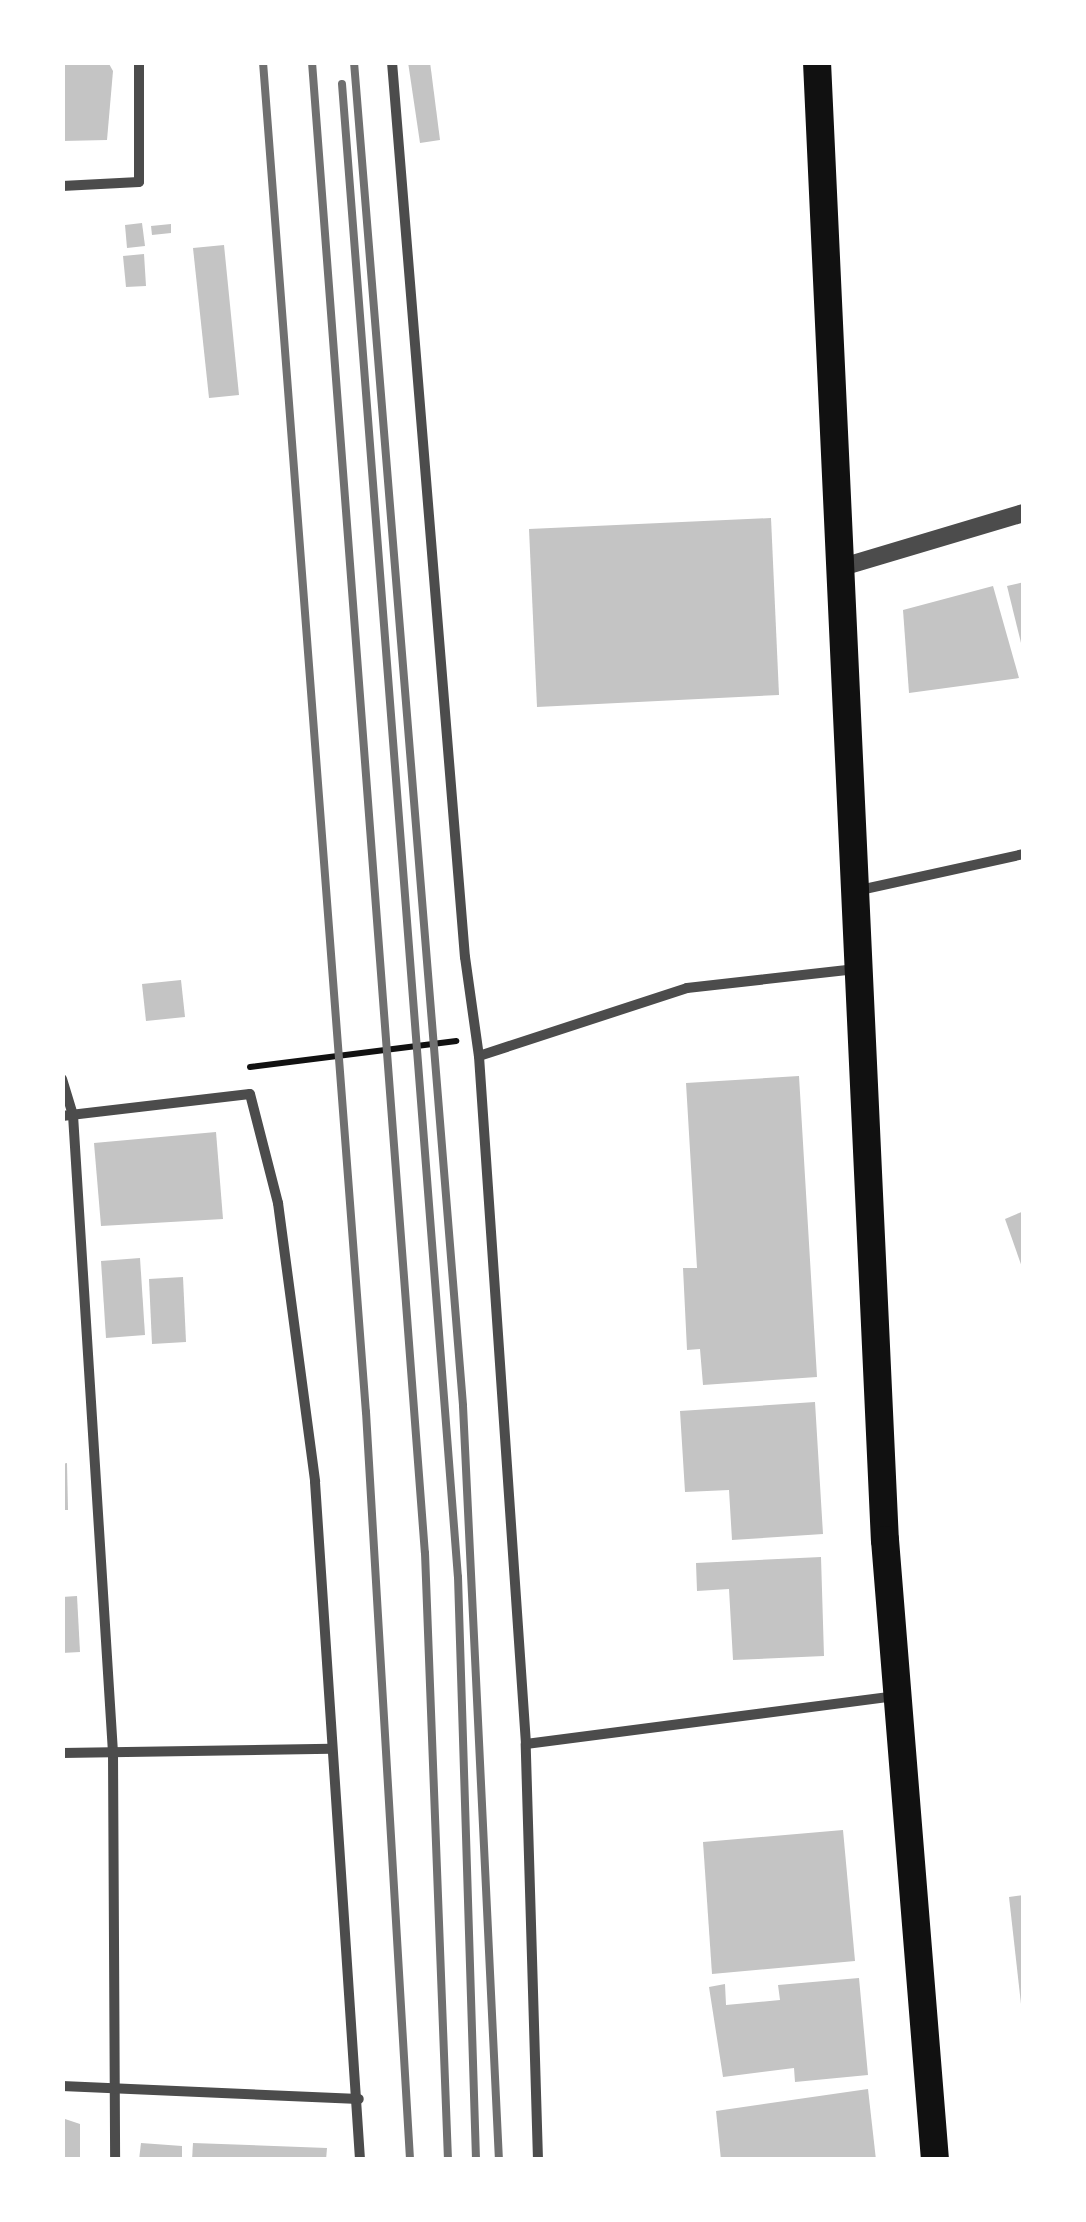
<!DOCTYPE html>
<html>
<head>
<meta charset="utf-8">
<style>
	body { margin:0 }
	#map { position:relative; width:1086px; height:2222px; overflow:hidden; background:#fff; font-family:"Titillium Web",sans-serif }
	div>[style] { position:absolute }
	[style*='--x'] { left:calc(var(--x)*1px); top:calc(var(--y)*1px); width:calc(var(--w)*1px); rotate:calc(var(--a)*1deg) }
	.building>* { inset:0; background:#c4c4c4 }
	.path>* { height:6px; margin:-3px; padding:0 3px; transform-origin:3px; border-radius:3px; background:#111 }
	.minor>* { height:10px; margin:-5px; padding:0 5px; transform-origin:5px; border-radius:5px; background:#4c4c4c }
	.tertiary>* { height:18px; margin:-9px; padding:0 9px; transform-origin:9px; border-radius:9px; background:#4c4c4c }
	.trunk>* { height:28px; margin:-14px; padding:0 14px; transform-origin:14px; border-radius:14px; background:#111 }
	.rail>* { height:8px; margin:-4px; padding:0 4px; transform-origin:4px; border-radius:4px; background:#707070 }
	span { translate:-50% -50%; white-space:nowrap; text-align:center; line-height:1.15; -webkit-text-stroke:10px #fff; paint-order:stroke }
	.frame { position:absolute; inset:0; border:65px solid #fff; pointer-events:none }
</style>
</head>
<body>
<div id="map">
	<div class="building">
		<i style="clip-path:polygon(62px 62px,108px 62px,113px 71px,107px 140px,62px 141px)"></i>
		<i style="clip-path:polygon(408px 62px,430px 62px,440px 140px,420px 143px)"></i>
		<i style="clip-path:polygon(142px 223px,145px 246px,127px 248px,125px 225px)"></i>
		<i style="clip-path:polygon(171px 224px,171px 233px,152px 235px,151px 226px)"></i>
		<i style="clip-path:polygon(224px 245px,239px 395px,209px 398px,193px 248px)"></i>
		<i style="clip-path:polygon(144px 254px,146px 286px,126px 287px,123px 256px)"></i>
		<i style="clip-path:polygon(771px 518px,779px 695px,537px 707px,529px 529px)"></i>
		<i style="clip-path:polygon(1024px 582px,1024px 647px,1022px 647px,1007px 586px)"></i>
		<i style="clip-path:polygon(993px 586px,1019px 678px,909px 693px,903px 610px)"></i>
		<i style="clip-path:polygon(181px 980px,185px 1017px,146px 1021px,142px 984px)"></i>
		<i style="clip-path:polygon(799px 1076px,817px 1377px,703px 1385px,700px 1349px,687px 1350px,683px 1268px,697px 1268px,686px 1083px)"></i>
		<i style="clip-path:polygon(216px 1132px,223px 1219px,101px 1226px,94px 1143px)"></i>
		<i style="clip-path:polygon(1024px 1211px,1024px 1270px,1023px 1270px,1005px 1219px)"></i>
		<i style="clip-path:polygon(140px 1258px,145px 1335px,106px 1338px,101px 1261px)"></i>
		<i style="clip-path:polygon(183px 1277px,186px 1342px,152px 1344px,149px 1279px)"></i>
		<i style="clip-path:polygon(815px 1402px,823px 1534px,732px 1540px,729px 1490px,685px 1492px,680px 1411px)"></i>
		<i style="clip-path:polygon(67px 1463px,68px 1510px,62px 1510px,62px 1464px)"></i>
		<i style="clip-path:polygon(821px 1557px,824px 1656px,733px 1660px,729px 1589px,697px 1591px,696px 1563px)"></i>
		<i style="clip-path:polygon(77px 1596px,80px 1652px,62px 1653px,62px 1597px)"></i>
		<i style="clip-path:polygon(843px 1830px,855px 1961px,712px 1974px,703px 1842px)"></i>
		<i style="clip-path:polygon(1024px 1895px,1024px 2004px,1021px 2004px,1009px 1897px)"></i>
		<i style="clip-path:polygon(859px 1978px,868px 2075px,795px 2082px,794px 2068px,723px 2077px,709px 1987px,725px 1984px,726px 2005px,780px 2000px,778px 1985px)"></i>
		<i style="clip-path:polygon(868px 2089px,876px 2160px,721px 2160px,716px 2111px)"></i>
		<i style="clip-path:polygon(62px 2118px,80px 2124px,80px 2160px,62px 2160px)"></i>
		<i style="clip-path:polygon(141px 2143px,182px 2146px,182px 2160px,139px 2160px)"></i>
		<i style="clip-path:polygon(193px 2143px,327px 2148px,326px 2160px,192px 2160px)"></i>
	</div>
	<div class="path">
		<i style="--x:250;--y:1067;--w:208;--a:-7.2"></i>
	</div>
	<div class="minor">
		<i style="--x:392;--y:62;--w:898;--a:85.34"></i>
		<i style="--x:465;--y:957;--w:100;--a:82"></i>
		<i style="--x:62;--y:186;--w:77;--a:-3"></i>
		<i style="--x:139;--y:182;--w:120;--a:-90"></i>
		<i style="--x:860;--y:890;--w:168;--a:-12.4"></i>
		<i style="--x:62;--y:1079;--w:38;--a:73"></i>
		<i style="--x:73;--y:1115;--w:638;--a:86.41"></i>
		<i style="--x:113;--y:1752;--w:408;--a:89.7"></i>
		<i style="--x:62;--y:1116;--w:189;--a:-6.7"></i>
		<i style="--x:250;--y:1094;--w:113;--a:75.6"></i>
		<i style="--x:278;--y:1203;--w:281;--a:82.4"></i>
		<i style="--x:315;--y:1482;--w:679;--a:86.2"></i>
		<i style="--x:526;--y:1744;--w:372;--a:-7.4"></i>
		<i style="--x:62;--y:1753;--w:269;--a:-0.9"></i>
		<i style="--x:62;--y:2086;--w:297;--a:2.5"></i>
		<i style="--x:538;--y:2160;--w:416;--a:-91.7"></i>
		<i style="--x:526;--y:1744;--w:690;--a:-93.91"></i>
		<i style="--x:479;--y:1056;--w:219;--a:-18.1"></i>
		<i style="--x:687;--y:988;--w:170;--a:-6.4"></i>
	</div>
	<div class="tertiary">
		<i style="--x:839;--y:568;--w:193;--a:-16.6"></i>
	</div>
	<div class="trunk">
		<i style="--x:817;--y:62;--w:1480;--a:87.37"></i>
		<i style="--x:885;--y:1540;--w:622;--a:85.39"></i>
	</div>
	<div class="rail">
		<i style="--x:263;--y:62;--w:1354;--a:85.64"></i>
		<i style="--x:366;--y:1412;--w:749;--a:86.63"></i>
		<i style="--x:312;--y:62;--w:1495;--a:85.67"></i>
		<i style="--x:425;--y:1553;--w:607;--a:87.83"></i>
		<i style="--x:354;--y:62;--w:1348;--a:85.36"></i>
		<i style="--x:463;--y:1406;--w:755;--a:87.27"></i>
		<i style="--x:342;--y:84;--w:1497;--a:85.56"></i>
		<i style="--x:458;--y:1577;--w:583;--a:88.23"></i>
	</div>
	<div class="frame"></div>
</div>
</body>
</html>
